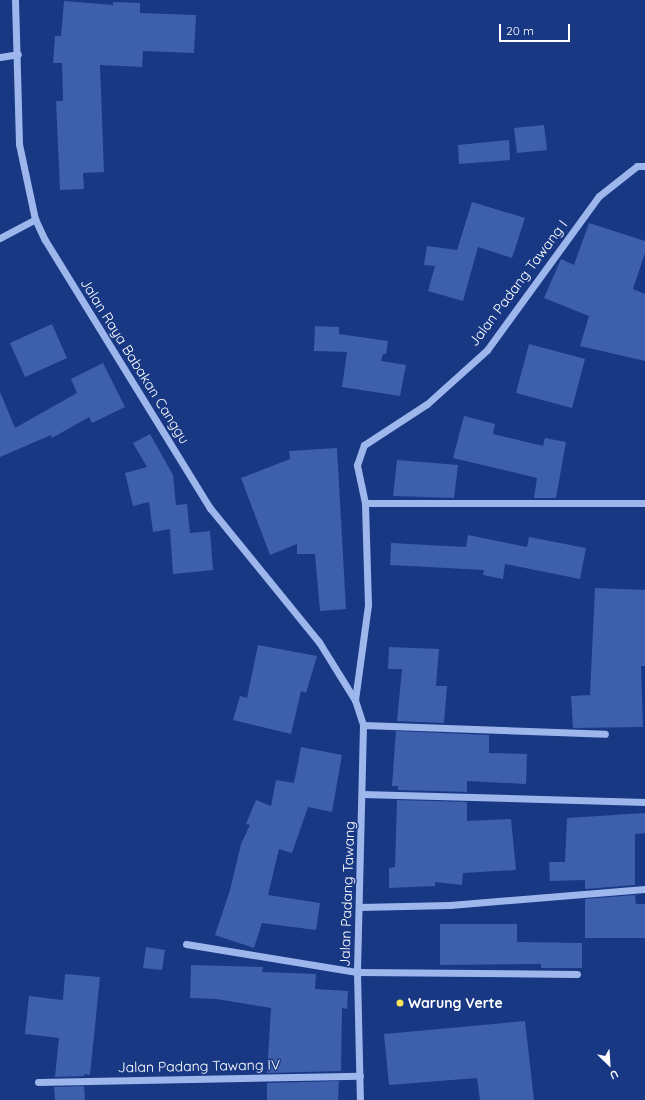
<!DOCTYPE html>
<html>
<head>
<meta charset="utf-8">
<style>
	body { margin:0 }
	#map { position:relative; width:645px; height:1100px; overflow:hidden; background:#183884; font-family:Quicksand,sans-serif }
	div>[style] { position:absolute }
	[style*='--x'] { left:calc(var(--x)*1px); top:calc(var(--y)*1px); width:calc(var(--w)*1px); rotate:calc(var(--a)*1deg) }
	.building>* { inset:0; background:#3d5fac }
	.minor>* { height:7px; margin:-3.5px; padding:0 3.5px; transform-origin:3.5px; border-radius:3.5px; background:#9db6ec }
	.dots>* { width:11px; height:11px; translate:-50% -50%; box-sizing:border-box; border:2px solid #183884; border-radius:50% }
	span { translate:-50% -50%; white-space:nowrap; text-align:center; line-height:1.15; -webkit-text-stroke:3px #183884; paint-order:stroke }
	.street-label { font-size:14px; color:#fff }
	.poi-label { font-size:14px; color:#fff; font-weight:700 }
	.left { translate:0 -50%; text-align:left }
	.north { position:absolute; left:589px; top:1044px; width:40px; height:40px; -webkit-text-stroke:3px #183884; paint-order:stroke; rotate:155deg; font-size:11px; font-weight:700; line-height:16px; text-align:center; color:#fff }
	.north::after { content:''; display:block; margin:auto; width:14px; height:18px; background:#fff; clip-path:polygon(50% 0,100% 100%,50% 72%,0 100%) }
	.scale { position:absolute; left:499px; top:24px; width:71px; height:18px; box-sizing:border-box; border:2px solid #fff; border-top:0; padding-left:5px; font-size:12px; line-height:14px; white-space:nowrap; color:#fff; -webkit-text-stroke:3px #183884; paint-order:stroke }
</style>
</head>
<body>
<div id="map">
	<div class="building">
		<i style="clip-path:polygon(64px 1px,113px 5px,113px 2px,140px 3px,140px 13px,196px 15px,194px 53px,143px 51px,142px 67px,100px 65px,104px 172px,83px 173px,84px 189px,60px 190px,56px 101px,63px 101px,62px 63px,53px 63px,55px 36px,61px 36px)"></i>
		<i style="clip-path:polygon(544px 125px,547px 150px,517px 153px,514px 128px)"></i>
		<i style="clip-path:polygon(509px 140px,510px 160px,459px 164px,458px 145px)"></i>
		<i style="clip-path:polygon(472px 202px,525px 218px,512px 258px,478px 247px,463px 301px,428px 291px,435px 266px,424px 265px,427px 246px,457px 250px)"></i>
		<i style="clip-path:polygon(589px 223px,645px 241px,645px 253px,633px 289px,645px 294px,645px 361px,580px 346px,589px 316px,544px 298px,561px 259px,574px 265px)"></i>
		<i style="clip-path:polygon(52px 324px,67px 358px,25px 377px,10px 343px)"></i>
		<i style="clip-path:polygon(315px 326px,339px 327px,339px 334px,388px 341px,386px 354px,383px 354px,381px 361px,406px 365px,400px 396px,342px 387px,347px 352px,314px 351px)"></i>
		<i style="clip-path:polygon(529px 344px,585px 359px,572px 408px,516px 393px)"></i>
		<i style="clip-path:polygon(103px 363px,125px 407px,92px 423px,89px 417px,52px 438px,51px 435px,0 457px,0 392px,15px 428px,77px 393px,71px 379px)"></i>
		<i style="clip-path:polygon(464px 416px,495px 424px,493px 434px,543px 446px,545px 438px,566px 442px,556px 498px,534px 498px,537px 478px,453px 458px)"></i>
		<i style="clip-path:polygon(150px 434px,173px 475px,176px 505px,187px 504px,190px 533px,210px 531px,213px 570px,173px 574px,170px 529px,153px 532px,149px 502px,133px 506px,125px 473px,147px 467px,133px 443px)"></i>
		<i style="clip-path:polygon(337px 448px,346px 609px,320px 611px,315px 554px,297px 554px,297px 544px,270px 555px,241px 478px,290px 459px,289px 451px)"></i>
		<i style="clip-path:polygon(397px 460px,458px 465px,454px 498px,393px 496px)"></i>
		<i style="clip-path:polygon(468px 535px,527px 547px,529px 537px,586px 548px,580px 579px,505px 564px,503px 579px,483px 575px,484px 570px,390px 565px,391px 543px,466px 547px)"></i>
		<i style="clip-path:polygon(595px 588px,645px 590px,645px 666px,641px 666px,643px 727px,573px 728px,571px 696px,590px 695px)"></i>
		<i style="clip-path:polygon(258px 645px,317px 656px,306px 693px,301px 691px,291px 734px,233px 720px,240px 696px,247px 698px)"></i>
		<i style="clip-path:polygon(389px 647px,439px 649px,436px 686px,447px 686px,444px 723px,397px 721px,402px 669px,388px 669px)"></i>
		<i style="clip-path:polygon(396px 731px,489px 735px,489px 753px,527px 754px,526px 784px,467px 781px,467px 792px,398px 790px,398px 786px,392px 786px)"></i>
		<i style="clip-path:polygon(301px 747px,342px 755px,332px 812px,308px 807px,292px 853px,279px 849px,268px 895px,320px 903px,316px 930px,262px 923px,254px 948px,215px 935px,230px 890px,241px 844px,250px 825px,246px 824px,256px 800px,271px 806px,276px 780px,294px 783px)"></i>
		<i style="clip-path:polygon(397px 800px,467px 802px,467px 821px,511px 819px,516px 870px,463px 873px,462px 885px,435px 882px,435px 886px,389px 888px,389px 868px,395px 867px)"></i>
		<i style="clip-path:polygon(645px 813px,645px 833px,635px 834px,635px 885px,585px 889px,585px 880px,550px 881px,549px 862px,565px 862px,567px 818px)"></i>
		<i style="clip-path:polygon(635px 895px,636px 904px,645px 904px,645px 938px,585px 938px,585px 899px)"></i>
		<i style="clip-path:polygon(440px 924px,517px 924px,517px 942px,582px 943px,582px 968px,541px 968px,541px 964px,440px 965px)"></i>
		<i style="clip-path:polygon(146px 947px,165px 950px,162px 970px,143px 968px)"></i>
		<i style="clip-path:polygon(191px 965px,263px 967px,262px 972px,316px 974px,315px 989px,348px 991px,347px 1009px,342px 1008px,341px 1071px,267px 1073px,271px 1008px,216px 999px,190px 998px)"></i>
		<i style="clip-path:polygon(65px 974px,100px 977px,90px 1075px,84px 1074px,84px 1076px,55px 1077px,59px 1038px,25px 1034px,29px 996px,63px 1000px)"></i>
		<i style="clip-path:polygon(525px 1021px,534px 1100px,480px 1100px,477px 1078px,389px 1085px,384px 1034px)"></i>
		<i style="clip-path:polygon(339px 1081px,338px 1100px,267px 1100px,267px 1083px)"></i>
		<i style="clip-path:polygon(84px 1086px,85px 1100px,55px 1100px,54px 1087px)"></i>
	</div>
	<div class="minor">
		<i style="--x:15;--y:0;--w:144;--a:88.4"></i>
		<i style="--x:19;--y:144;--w:77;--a:78"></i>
		<i style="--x:35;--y:219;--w:23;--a:65"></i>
		<i style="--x:45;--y:240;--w:315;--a:58.4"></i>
		<i style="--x:210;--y:508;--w:173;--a:50.9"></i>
		<i style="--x:319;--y:642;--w:68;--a:58.2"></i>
		<i style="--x:355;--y:700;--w:26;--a:72"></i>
		<i style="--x:363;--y:725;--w:247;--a:91.4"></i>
		<i style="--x:357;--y:972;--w:128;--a:88.7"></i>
		<i style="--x:0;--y:57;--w:18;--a:-9"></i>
		<i style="--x:0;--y:238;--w:40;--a:-28"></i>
		<i style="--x:365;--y:503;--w:280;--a:0"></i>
		<i style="--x:355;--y:700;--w:96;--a:-82.2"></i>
		<i style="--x:368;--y:605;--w:102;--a:-91.7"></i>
		<i style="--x:365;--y:503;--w:39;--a:-102"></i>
		<i style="--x:357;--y:465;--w:21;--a:-71"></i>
		<i style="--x:364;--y:445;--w:75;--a:-33.1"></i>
		<i style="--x:427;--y:404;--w:81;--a:-42"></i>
		<i style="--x:487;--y:350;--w:190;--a:-54"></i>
		<i style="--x:599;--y:196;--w:48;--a:-38.3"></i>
		<i style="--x:637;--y:166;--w:8;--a:0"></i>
		<i style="--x:363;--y:725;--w:242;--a:2.1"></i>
		<i style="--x:362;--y:794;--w:283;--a:1.6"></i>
		<i style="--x:359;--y:907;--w:91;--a:-1.3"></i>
		<i style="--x:450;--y:905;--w:196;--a:-4.7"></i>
		<i style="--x:186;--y:944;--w:173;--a:9.3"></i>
		<i style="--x:357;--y:972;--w:220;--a:0.5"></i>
		<i style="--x:38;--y:1082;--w:322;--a:-1.1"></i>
	</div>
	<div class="dots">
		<i style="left:400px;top:1003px;background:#ffe659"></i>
	</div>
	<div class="street-label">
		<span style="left:518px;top:283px;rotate:-53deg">Jalan Padang Tawang I</span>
		<span style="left:135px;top:361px;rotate:58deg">Jalan Raya Babakan Canggu</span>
		<span style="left:347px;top:894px;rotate:-88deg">Jalan Padang Tawang</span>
		<span style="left:199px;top:1066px;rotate:-1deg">Jalan Padang Tawang IV</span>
	</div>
	<div class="poi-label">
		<span class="left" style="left:408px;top:1003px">Warung Verte</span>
	</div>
	<div class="north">U</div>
	<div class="scale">20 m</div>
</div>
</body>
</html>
